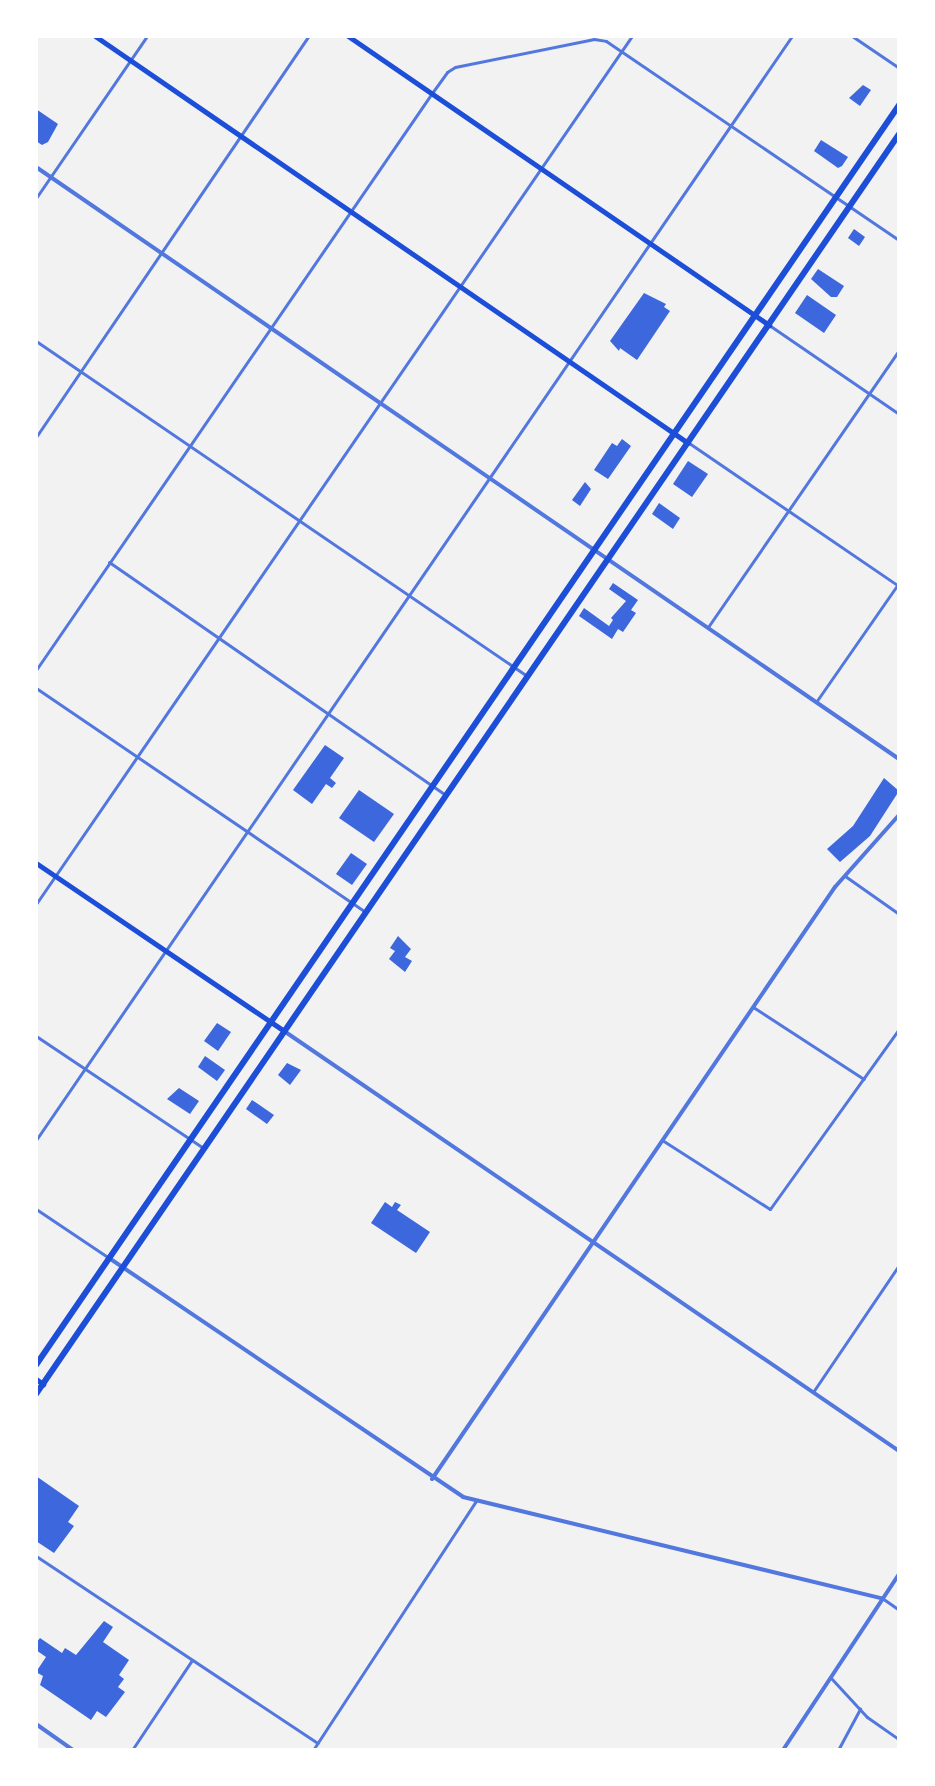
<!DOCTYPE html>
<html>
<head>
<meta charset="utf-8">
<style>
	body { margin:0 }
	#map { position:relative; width:935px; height:1786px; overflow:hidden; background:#f2f2f2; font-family:"Work Sans",sans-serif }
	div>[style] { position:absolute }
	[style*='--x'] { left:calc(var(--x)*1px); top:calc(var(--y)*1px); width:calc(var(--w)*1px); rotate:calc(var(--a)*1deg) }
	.building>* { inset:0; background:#3d67dc }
	.minor>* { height:3px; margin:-1.5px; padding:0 1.5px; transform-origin:1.5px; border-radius:1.5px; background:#5277de }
	.tertiary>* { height:4px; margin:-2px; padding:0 2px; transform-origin:2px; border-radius:2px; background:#5277de }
	.secondary>* { height:5px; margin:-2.5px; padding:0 2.5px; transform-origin:2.5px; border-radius:2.5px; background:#1d4ed8 }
	.primary>* { height:5px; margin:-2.5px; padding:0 2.5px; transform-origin:2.5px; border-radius:2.5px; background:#1d4ed8 }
	.trunk>* { height:6px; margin:-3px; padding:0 3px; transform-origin:3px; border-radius:3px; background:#1d4ed8 }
	span { translate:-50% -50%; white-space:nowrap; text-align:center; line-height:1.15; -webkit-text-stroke:8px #fff; paint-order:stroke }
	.frame { position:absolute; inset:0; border:38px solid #fff; pointer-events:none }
</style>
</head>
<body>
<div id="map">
	<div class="building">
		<i style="clip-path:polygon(863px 85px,871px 90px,860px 106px,849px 98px)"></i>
		<i style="clip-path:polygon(36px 109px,58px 124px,48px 142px,42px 145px,36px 141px)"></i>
		<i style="clip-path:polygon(821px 140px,848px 157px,842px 166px,838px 168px,814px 151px)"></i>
		<i style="clip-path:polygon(854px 229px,865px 237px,859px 246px,848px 238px)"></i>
		<i style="clip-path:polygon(818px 269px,844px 286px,837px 297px,831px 297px,811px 279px)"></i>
		<i style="clip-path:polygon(644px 293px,666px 304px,664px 307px,670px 311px,637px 360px,620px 348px,619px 351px,610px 341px)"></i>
		<i style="clip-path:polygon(807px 295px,836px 315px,824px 333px,795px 313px)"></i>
		<i style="clip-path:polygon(622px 439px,631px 446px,608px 479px,594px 470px,612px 443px,617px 446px)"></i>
		<i style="clip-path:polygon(688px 461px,708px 474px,692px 497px,673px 484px)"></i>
		<i style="clip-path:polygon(585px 482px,591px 489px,580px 506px,572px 500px)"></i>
		<i style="clip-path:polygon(659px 503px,680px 518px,673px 529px,652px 514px)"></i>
		<i style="clip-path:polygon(613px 583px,638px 600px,631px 610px,636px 613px,623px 632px,618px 629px,612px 639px,579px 616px,584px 608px,609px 626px,613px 620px,611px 618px,626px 601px,609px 589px)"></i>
		<i style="clip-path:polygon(325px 745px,344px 758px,330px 778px,336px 783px,332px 788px,326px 784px,312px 804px,293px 790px)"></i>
		<i style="clip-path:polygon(884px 778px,899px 791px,870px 836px,840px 862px,827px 849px,853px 826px)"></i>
		<i style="clip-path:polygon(359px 790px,394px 814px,374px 842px,339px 818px)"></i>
		<i style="clip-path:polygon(351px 853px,367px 864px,352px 885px,336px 874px)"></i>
		<i style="clip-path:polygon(398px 936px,411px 949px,405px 957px,412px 961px,405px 972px,389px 959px,395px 951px,390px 948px)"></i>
		<i style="clip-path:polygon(217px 1023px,231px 1032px,218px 1051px,204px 1041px)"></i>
		<i style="clip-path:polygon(205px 1056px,225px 1070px,217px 1081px,198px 1067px)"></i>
		<i style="clip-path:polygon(287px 1063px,301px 1070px,290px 1085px,278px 1075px)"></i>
		<i style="clip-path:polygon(179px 1088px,199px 1101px,190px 1114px,167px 1099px)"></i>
		<i style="clip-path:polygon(252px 1100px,274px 1115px,267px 1124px,246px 1109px)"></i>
		<i style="clip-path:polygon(385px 1202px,392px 1207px,395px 1202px,401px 1205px,397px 1210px,430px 1232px,416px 1253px,371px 1223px)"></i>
		<i style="clip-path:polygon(36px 1476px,79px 1506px,68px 1522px,74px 1526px,54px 1553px,36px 1541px)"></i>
		<i style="clip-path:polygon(104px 1621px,113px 1627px,103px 1642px,129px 1660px,119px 1675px,124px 1679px,118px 1687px,125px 1692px,106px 1717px,97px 1711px,91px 1720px,40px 1685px,43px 1676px,36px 1672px,46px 1657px,36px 1650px,36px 1643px,40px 1638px,62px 1653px,65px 1648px,76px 1655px)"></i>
	</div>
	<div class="minor">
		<i style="--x:852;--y:36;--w:57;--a:34.2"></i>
		<i style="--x:36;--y:198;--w:196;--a:-55.6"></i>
		<i style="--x:769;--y:325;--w:158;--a:34.4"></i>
		<i style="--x:36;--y:341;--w:594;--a:34.3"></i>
		<i style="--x:36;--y:437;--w:485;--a:-55.8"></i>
		<i style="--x:689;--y:443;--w:254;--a:34.3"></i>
		<i style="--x:109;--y:562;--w:409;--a:34.7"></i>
		<i style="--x:708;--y:627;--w:336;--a:-55.4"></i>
		<i style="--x:36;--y:670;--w:700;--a:-55.54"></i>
		<i style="--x:432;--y:93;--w:26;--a:-54"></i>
		<i style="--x:447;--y:72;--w:9;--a:-32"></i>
		<i style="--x:455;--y:67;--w:142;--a:-11.4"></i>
		<i style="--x:594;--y:39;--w:12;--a:9"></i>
		<i style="--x:606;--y:41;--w:354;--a:34.2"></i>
		<i style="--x:36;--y:688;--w:397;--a:34.2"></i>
		<i style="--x:816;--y:702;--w:144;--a:-55.2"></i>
		<i style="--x:845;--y:876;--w:66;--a:35.1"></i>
		<i style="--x:36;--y:904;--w:1053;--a:-55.53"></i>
		<i style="--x:753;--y:1007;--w:132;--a:33"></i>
		<i style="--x:36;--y:1036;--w:200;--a:33.8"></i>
		<i style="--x:36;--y:1140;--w:1338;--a:-55.6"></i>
		<i style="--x:662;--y:1140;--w:128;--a:32.6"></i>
		<i style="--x:770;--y:1209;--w:221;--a:-54.4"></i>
		<i style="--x:36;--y:1209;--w:88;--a:33.9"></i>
		<i style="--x:813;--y:1392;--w:153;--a:-55.9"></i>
		<i style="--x:36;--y:1556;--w:338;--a:33.6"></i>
		<i style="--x:882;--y:1598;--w:21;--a:35"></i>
		<i style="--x:831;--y:1678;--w:53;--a:47.3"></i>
		<i style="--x:867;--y:1717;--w:39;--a:35"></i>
		<i style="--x:132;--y:1750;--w:108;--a:-56.3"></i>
		<i style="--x:313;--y:1750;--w:298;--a:-56.8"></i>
		<i style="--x:838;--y:1750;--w:47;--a:-61.8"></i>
	</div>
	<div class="tertiary">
		<i style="--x:36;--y:167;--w:1047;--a:34.45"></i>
		<i style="--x:284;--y:1031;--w:745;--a:34.33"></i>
		<i style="--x:109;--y:1258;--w:427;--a:34"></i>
		<i style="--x:463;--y:1497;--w:431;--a:13.6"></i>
		<i style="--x:432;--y:1479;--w:716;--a:-55.76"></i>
		<i style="--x:835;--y:887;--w:96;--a:-48.4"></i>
		<i style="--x:36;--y:1724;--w:45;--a:35.1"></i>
		<i style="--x:783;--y:1750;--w:211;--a:-56.6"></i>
	</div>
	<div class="secondary">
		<i style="--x:36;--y:863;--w:300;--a:34.1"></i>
	</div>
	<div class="primary">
		<i style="--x:95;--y:36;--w:719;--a:34.46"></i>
		<i style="--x:348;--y:36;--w:511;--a:34.47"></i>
		<i style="--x:36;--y:1379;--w:9;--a:36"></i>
	</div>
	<div class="trunk">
		<i style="--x:36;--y:1365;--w:1527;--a:-55.59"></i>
		<i style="--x:36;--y:1394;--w:1527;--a:-55.59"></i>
	</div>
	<div class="frame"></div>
</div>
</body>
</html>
